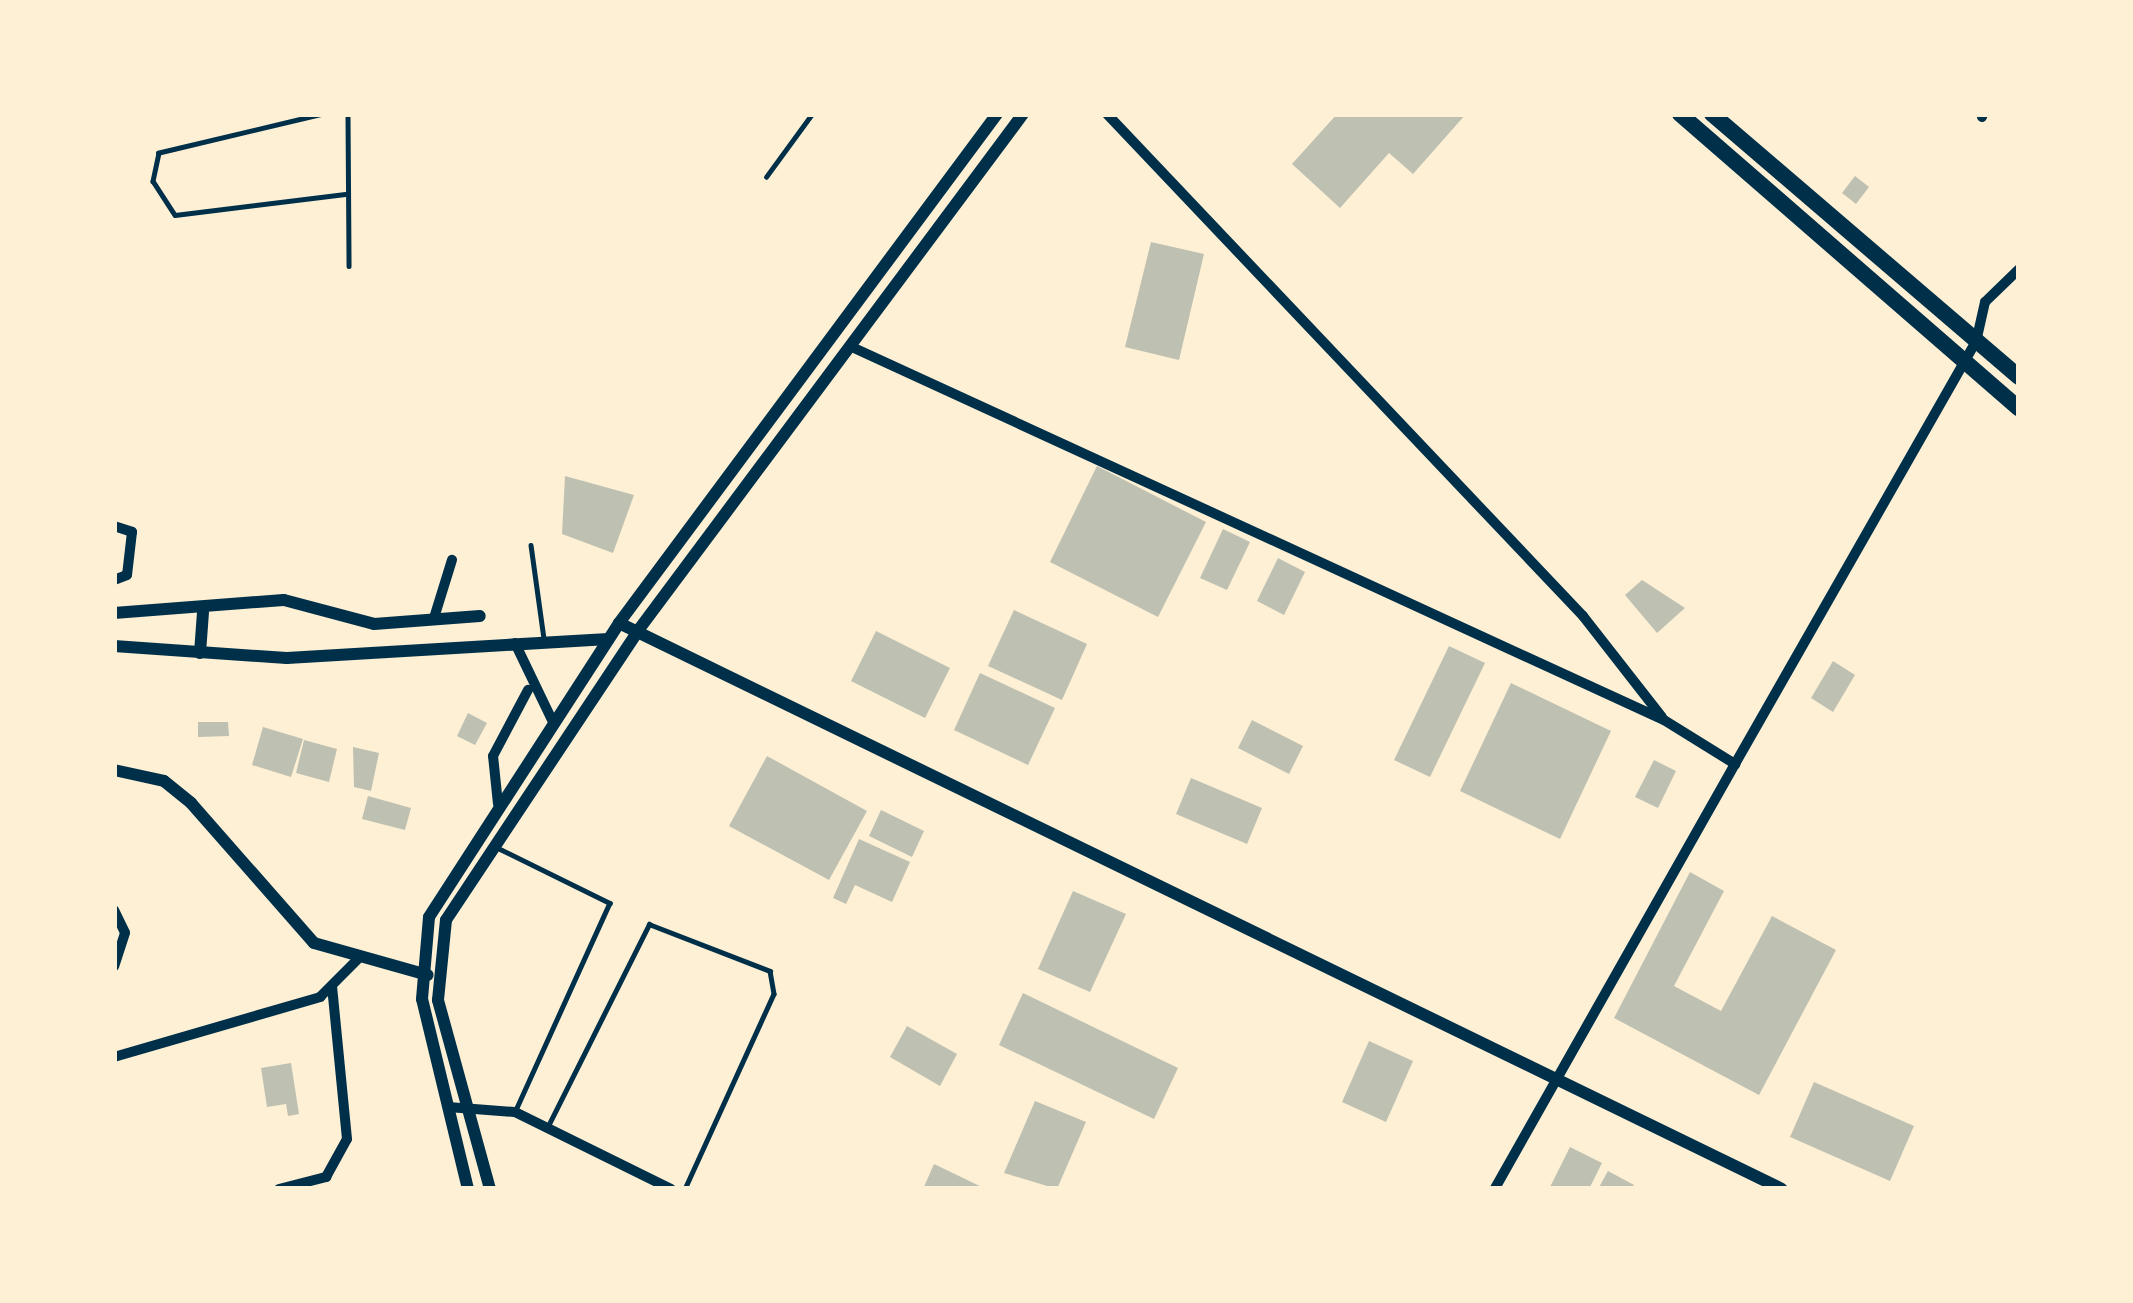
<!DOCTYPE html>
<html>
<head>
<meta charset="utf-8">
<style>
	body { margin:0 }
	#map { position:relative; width:2133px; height:1303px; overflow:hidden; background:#fdf0d5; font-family:Inter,sans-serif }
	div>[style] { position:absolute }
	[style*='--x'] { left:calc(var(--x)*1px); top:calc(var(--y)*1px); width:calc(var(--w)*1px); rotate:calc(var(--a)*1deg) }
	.building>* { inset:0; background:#bec0b2 }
	.service>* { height:4.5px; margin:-2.25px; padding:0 2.25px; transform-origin:2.25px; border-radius:2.25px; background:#003049 }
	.minor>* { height:10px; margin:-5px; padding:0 5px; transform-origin:5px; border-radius:5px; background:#003049 }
	.tertiary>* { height:12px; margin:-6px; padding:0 6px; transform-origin:6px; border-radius:6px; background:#003049 }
	.primary>* { height:16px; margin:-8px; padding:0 8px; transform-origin:8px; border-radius:8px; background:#003049 }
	span { translate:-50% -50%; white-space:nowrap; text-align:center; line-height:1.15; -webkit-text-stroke:10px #fdf0d5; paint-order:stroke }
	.frame { position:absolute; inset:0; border:117px solid #fdf0d5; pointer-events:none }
</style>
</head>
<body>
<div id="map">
	<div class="building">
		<i style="clip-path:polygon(1337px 114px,1466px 114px,1413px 174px,1389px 153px,1340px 208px,1292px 164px)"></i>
		<i style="clip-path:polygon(1855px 176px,1869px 187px,1856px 204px,1842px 193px)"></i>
		<i style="clip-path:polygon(1151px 242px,1204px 254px,1179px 360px,1125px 347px)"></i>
		<i style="clip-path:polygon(1097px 466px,1206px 522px,1158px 617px,1050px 562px)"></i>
		<i style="clip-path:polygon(565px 476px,634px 495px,613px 553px,562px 534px)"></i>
		<i style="clip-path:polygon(1223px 529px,1250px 542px,1227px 590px,1200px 578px)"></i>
		<i style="clip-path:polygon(1278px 558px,1305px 572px,1284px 615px,1257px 601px)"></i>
		<i style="clip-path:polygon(1642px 580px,1685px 608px,1657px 633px,1625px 595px)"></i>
		<i style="clip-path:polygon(1014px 610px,1087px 644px,1062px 700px,988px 666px)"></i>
		<i style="clip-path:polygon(876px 631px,950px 668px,925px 718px,851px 681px)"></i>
		<i style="clip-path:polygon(1449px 646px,1485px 663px,1430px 777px,1394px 760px)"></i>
		<i style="clip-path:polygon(1833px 661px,1855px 675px,1833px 712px,1811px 698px)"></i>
		<i style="clip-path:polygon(980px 673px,1055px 708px,1028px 765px,954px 730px)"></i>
		<i style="clip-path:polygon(1511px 683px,1611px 731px,1560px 839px,1460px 791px)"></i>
		<i style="clip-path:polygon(468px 713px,487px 723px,475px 745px,457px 736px)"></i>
		<i style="clip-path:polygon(1252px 720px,1303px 746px,1289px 774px,1238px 748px)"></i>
		<i style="clip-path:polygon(198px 722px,228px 722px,229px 736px,198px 737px)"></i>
		<i style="clip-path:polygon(263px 727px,303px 739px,291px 777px,252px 765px)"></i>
		<i style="clip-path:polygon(304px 740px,337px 749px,329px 782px,296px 773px)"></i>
		<i style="clip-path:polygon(353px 747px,379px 753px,371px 791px,354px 787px)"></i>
		<i style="clip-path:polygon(767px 756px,867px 811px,829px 880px,729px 826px)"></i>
		<i style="clip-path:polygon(1654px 760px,1676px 771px,1658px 808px,1635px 797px)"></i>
		<i style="clip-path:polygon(1191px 778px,1262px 808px,1247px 844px,1176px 814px)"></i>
		<i style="clip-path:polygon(368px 796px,411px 808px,405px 830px,362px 819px)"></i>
		<i style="clip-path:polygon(881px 810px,924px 831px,912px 857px,869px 836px)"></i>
		<i style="clip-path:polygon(859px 839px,910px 862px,892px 902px,855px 885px,846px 904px,833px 898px)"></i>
		<i style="clip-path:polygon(1690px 872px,1724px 891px,1674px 986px,1721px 1011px,1772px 916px,1836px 950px,1759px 1095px,1614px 1018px)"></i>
		<i style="clip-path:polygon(1073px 891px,1126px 914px,1090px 992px,1038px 969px)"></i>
		<i style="clip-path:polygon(1023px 993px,1178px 1068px,1154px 1119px,999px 1045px)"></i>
		<i style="clip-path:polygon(907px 1026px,957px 1054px,940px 1086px,890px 1057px)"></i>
		<i style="clip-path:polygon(1369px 1041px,1413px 1061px,1386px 1122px,1342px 1102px)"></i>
		<i style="clip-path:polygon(291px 1063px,299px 1114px,288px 1116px,286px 1104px,267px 1107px,261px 1068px)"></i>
		<i style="clip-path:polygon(1814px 1082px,1914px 1126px,1890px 1181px,1790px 1137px)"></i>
		<i style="clip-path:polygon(1035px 1101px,1086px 1122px,1057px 1189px,1004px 1173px)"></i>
		<i style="clip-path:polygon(1570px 1147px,1602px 1163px,1589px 1189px,1549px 1189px)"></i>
		<i style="clip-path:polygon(934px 1164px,986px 1189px,923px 1189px)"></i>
		<i style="clip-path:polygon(1608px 1171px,1634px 1185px,1632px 1189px,1598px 1189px)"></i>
	</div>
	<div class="service">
		<i style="--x:323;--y:114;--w:169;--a:166.6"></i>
		<i style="--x:159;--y:153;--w:29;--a:102"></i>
		<i style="--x:153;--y:181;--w:40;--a:57.1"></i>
		<i style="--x:175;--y:215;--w:171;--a:-7"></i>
		<i style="--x:348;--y:114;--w:152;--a:89.6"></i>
		<i style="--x:766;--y:177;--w:78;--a:-53.9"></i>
		<i style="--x:531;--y:545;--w:95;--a:82.1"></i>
		<i style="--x:496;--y:847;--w:127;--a:26.2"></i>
		<i style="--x:610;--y:903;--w:230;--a:114.4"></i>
		<i style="--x:547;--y:1128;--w:228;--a:-63.4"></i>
		<i style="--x:649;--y:924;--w:130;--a:21.2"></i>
		<i style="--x:770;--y:971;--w:23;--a:80"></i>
		<i style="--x:774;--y:994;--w:214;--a:114.5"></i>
	</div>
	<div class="minor">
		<i style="--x:1107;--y:114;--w:692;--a:46.52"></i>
		<i style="--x:1583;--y:616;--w:128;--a:52"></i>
		<i style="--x:1982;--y:117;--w:3;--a:-72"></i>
		<i style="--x:854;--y:348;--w:891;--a:24.67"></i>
		<i style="--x:1664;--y:720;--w:84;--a:31.8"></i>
		<i style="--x:1735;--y:764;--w:488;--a:119.5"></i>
		<i style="--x:114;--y:526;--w:19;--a:18"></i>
		<i style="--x:132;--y:532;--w:43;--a:96.6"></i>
		<i style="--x:127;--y:575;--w:14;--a:159"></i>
		<i style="--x:434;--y:618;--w:61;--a:-72.8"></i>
		<i style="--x:515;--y:643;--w:88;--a:64.3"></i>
		<i style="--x:1735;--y:764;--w:486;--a:-60.3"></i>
		<i style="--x:1976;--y:342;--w:41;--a:-77.3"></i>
		<i style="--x:1985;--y:302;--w:47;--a:-44.1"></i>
		<i style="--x:498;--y:804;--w:48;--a:-95.9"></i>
		<i style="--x:493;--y:756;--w:75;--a:-62.1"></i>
		<i style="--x:114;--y:910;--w:25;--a:64"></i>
		<i style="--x:125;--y:933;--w:35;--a:108"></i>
		<i style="--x:114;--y:1057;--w:215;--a:-16.2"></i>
		<i style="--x:320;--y:997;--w:54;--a:-45"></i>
		<i style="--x:448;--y:1107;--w:67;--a:4.3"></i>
		<i style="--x:515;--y:1112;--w:174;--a:26.3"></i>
		<i style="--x:279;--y:1189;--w:49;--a:-14.3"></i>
		<i style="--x:326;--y:1177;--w:43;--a:-61.1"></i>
		<i style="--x:347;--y:1139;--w:153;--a:-95.6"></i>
	</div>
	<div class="tertiary">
		<i style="--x:114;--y:613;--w:170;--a:-4.4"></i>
		<i style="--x:284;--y:600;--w:93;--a:14.9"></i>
		<i style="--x:374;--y:624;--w:106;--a:-4.3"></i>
		<i style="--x:619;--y:623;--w:1293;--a:25.95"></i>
		<i style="--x:114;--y:646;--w:173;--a:4"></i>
		<i style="--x:287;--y:658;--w:322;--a:-3.4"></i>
		<i style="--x:200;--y:653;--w:41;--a:-85.8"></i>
		<i style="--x:114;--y:770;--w:51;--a:12.4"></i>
		<i style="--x:164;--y:781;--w:35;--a:39"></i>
		<i style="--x:191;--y:803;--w:186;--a:48.7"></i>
		<i style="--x:314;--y:943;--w:118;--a:15.7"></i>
		<i style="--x:468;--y:1189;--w:195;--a:-103.6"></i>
		<i style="--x:422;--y:999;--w:82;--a:-85.1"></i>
		<i style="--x:429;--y:917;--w:350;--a:-57.1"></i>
		<i style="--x:619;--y:623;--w:634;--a:-53.4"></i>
		<i style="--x:490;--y:1189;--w:196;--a:-105.4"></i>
		<i style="--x:438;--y:1000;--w:80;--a:-84.3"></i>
		<i style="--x:446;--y:920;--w:346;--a:-56.4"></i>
		<i style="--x:637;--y:632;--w:646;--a:-53.31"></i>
	</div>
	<div class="primary">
		<i style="--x:1680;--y:114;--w:449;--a:41"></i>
		<i style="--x:1712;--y:114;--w:404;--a:40.6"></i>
	</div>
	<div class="frame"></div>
</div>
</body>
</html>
